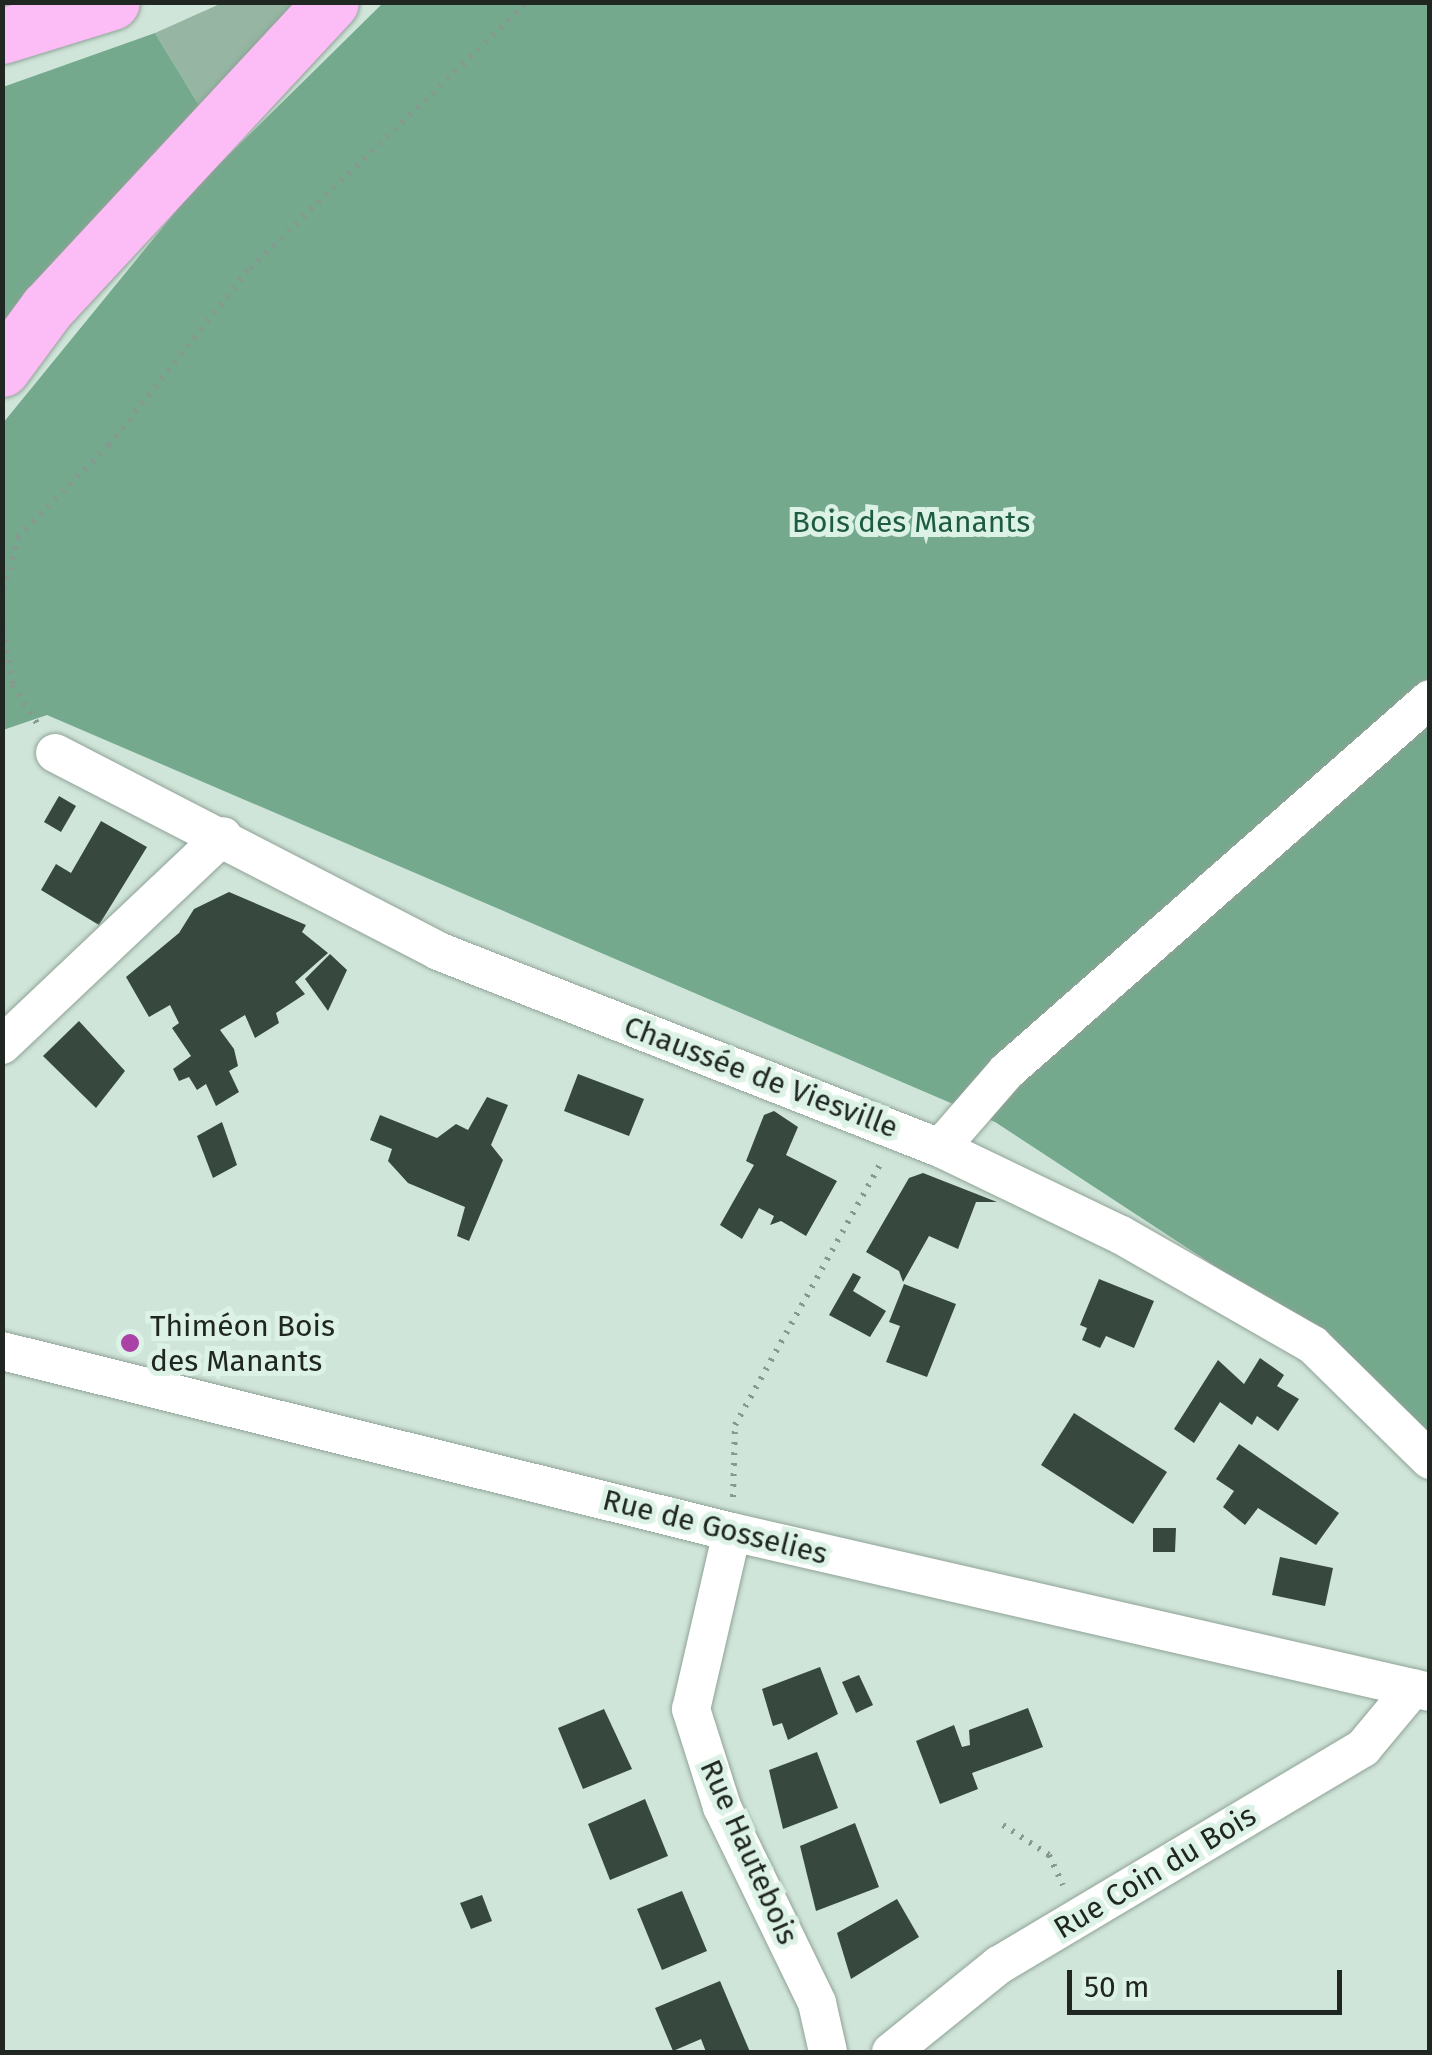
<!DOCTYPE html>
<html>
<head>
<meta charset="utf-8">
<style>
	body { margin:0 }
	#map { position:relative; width:1432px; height:2055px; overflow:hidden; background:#d0e5d9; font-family:"Fira Sans",sans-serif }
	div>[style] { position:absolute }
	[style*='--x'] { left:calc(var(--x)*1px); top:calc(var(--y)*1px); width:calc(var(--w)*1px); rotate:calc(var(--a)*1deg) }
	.green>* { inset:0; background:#96b5a3 }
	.forest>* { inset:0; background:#75a98d }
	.building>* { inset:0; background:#37483e }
	.path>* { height:6px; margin-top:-3px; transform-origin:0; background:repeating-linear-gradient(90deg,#88978f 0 2.5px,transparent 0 10.5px) }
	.roads { filter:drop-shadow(0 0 2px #8fa297) drop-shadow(0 0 2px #8fa297) }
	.minor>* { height:38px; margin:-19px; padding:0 19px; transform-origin:19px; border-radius:19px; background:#fff }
	.highway>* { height:55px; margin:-27.5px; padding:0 27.5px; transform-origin:27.5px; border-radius:27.5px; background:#fcbcf6 }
	.dots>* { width:28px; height:28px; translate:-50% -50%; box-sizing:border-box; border:5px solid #ddf2e6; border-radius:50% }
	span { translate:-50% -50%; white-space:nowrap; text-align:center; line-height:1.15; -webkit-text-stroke:10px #ddf2e6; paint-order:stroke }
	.park-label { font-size:30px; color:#1e5c3f }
	.street-label { font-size:30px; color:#202723 }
	.poi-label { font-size:30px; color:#202723 }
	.left { translate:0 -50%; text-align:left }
	.frame { position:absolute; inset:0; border:5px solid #202723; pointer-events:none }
	.scale { position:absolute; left:1067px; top:1970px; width:275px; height:45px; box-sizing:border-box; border:5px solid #202723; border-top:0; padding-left:12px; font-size:30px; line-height:35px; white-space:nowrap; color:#202723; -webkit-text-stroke:8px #ddf2e6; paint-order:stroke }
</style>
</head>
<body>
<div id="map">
	<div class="green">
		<i style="clip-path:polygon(222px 3px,303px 3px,200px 107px,155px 33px)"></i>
	</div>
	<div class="forest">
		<i style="clip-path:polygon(383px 3px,1429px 3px,1429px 1436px,1340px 1348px,995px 1122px,47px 715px,3px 730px,3px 423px,194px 189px)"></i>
		<i style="clip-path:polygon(155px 33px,200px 107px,3px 337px,3px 87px)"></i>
	</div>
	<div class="building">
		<i style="clip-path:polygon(59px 796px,76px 806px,61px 832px,44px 822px)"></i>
		<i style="clip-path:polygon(101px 821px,147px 847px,99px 925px,41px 890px,56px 864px,71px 873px)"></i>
		<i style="clip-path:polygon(229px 892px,306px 925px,302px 932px,328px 953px,295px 982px,305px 994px,276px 1013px,279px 1023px,255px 1038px,245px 1015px,220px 1030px,234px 1049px,238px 1066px,229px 1071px,239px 1092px,216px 1106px,206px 1084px,197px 1090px,189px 1077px,179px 1081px,173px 1069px,191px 1056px,172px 1028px,179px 1023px,170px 1005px,149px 1017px,126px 977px,179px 933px,194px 909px)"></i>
		<i style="clip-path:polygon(330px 954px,347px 970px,328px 1011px,305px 979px)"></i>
		<i style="clip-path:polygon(79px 1021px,125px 1071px,96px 1108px,43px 1056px)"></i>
		<i style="clip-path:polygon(578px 1074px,644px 1099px,629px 1136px,564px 1111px)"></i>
		<i style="clip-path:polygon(487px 1097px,508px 1105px,491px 1145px,503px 1160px,469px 1241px,457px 1236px,465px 1207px,408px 1183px,388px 1161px,392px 1149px,370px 1140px,380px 1115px,437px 1138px,456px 1124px,468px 1130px)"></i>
		<i style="clip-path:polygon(774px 1111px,798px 1127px,786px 1155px,837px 1181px,806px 1236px,781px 1221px,770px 1225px,774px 1216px,759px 1208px,742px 1239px,720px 1225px,754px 1165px,746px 1161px,764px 1115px)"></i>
		<i style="clip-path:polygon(222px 1122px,237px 1165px,213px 1178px,197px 1136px)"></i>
		<i style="clip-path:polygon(923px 1173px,997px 1202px,976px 1202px,958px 1249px,929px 1236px,903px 1282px,899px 1271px,866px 1252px,909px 1178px)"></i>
		<i style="clip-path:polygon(853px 1273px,861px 1277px,853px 1291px,886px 1311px,870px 1337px,829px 1315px)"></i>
		<i style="clip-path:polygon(1099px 1279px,1154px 1301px,1134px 1348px,1106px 1336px,1100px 1348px,1082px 1340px,1087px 1328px,1080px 1325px)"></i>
		<i style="clip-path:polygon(904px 1284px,956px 1304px,927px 1377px,886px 1362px,900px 1326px,889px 1322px)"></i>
		<i style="clip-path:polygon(1260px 1358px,1284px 1375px,1277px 1386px,1299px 1399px,1278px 1431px,1257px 1416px,1252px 1425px,1220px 1402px,1194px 1443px,1174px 1429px,1218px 1360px,1244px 1384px)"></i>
		<i style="clip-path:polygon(1074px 1413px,1167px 1472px,1133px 1524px,1041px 1465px)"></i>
		<i style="clip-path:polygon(1239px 1444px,1339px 1513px,1316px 1545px,1258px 1508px,1245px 1525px,1223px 1507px,1234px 1491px,1216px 1479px)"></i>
		<i style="clip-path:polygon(1153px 1528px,1176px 1528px,1175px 1552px,1153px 1552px)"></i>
		<i style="clip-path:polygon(1280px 1557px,1333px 1568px,1325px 1606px,1272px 1595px)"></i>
		<i style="clip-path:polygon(820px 1667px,838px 1714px,788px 1740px,782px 1723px,773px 1726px,762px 1689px)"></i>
		<i style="clip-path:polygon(859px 1675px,873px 1705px,856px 1713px,842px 1682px)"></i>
		<i style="clip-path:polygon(1028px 1708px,1043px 1747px,972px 1773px,978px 1789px,940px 1804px,916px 1741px,954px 1725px,962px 1747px,970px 1745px,969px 1730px)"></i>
		<i style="clip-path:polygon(604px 1709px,632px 1769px,583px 1789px,558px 1728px)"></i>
		<i style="clip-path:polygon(817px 1752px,838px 1808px,783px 1829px,769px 1770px)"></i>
		<i style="clip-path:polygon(645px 1799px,668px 1856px,610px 1880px,588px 1824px)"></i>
		<i style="clip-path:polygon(855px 1823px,879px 1887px,816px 1911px,800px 1846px)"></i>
		<i style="clip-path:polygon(682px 1891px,707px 1951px,662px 1970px,637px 1909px)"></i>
		<i style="clip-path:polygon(482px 1895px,492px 1921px,471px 1929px,460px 1903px)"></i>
		<i style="clip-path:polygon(897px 1899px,919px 1937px,851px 1979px,837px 1933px)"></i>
		<i style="clip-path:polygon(720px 1981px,750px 2052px,706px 2052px,701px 2039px,673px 2051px,655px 2008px)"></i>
	</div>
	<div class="path">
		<i style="--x:2;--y:600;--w:65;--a:-75.7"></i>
		<i style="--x:18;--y:537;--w:129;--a:-45.3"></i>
		<i style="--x:109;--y:445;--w:226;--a:-51.5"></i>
		<i style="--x:250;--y:268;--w:384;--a:-43.8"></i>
		<i style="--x:2;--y:619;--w:67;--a:80.5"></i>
		<i style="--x:13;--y:685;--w:47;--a:58"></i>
		<i style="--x:733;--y:1497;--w:72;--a:-88.4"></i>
		<i style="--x:735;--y:1425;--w:300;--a:-60.9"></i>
		<i style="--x:1003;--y:1825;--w:55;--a:33.1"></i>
		<i style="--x:1049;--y:1855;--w:33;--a:65"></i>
	</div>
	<div class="roads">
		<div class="minor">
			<i style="--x:55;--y:753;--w:431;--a:27.3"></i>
			<i style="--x:438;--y:951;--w:539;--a:21.43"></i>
			<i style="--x:940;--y:1148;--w:201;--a:25.7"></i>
			<i style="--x:1121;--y:1235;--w:221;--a:29.8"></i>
			<i style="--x:1313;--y:1345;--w:164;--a:44.5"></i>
			<i style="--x:2;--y:1045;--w:304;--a:-43.4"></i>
			<i style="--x:940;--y:1148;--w:102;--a:-49"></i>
			<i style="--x:1007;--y:1071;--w:563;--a:-41.33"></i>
			<i style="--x:2;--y:1351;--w:752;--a:13.93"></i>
			<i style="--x:732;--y:1532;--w:716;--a:12.91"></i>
			<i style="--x:732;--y:1532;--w:182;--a:103"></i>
			<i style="--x:691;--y:1709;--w:103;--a:72.4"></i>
			<i style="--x:722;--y:1807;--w:218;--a:64.1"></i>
			<i style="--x:817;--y:2003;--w:50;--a:77.3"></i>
			<i style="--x:891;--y:2052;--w:139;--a:-38.9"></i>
			<i style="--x:999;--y:1965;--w:424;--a:-30.8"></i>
			<i style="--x:1363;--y:1748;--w:78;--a:-50.2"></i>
		</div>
		<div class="highway">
			<i style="--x:2;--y:36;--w:115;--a:-17.2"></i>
			<i style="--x:2;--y:369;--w:76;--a:-53.6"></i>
			<i style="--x:47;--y:308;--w:417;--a:-47.1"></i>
		</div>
	</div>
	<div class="dots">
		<i style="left:130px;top:1343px;background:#ab43a6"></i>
	</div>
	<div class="park-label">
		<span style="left:911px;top:522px">Bois des Manants</span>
	</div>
	<div class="street-label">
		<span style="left:761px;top:1077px;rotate:21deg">Chaussée de Viesville</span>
		<span style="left:715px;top:1527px;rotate:14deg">Rue de Gosselies</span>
		<span style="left:749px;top:1852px;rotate:66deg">Rue Hautebois</span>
		<span style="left:1155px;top:1872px;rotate:-31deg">Rue Coin du Bois</span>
	</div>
	<div class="poi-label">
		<span class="left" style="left:150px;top:1343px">Thiméon Bois<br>des Manants</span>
	</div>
	<div class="frame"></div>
	<div class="scale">50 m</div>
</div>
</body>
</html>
